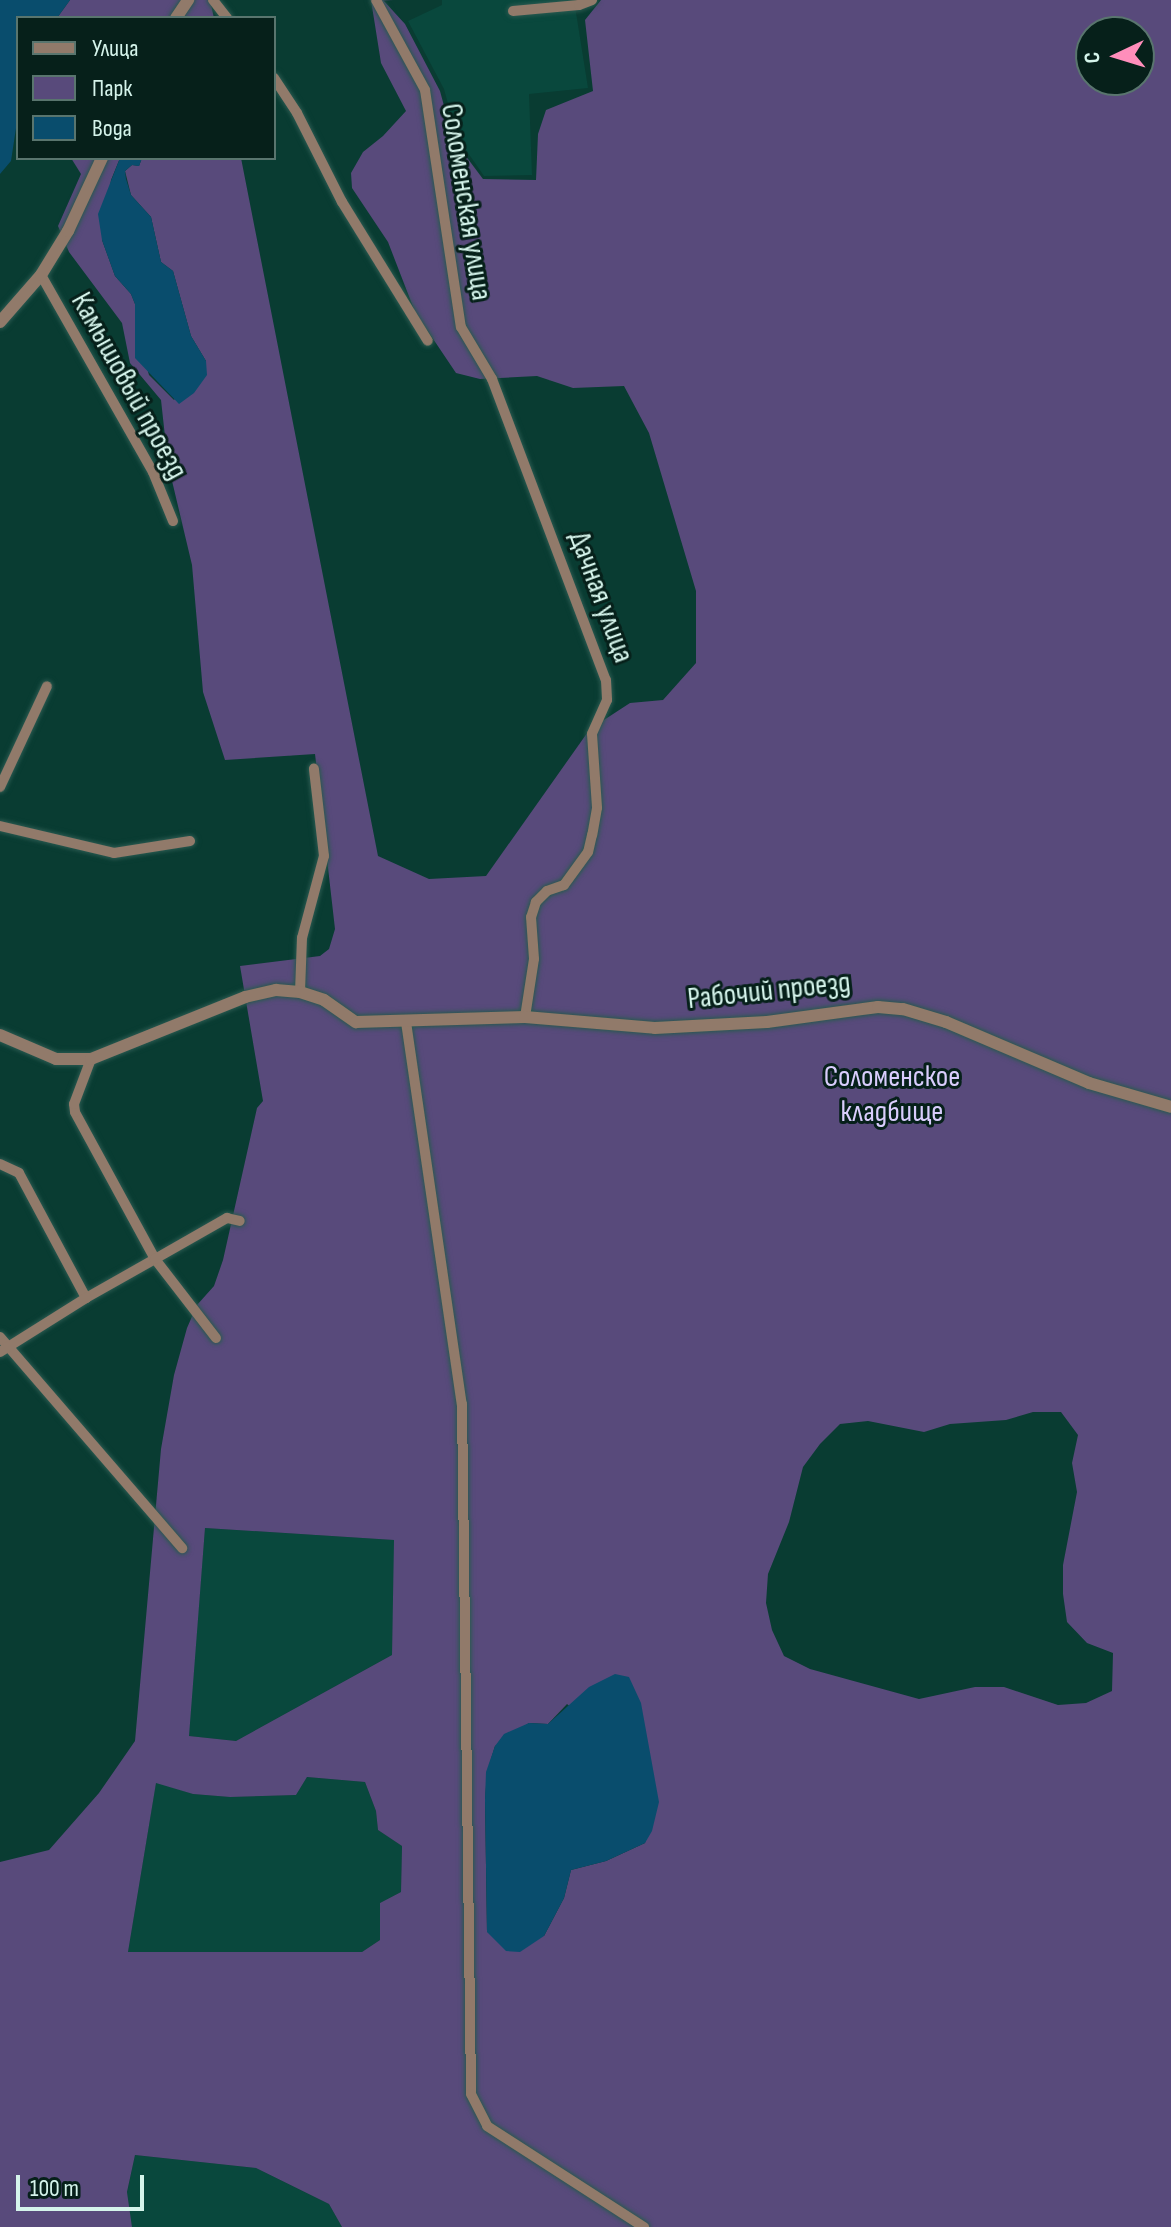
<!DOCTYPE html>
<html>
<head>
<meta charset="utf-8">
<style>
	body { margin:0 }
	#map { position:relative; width:1171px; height:2227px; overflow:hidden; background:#093c32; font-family:"Sofia Sans Condensed",sans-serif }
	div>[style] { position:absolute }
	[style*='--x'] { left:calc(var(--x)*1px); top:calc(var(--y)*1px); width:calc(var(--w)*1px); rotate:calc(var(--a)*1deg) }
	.built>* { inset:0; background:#09483d }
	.green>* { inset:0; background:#584a7b }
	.water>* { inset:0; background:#094d6d }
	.roads { filter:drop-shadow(0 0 2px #2a5950) drop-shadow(0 0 2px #2a5950) }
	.minor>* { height:10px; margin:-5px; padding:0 5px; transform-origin:5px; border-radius:5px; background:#917a6a }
	.tertiary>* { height:12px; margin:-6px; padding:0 6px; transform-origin:6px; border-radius:6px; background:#917a6a }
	span { translate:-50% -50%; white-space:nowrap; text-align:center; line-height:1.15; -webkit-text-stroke:6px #06201a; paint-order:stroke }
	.street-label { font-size:30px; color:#d5f4eb }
	.park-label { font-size:30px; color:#d9cdfd }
	.legend { position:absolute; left:16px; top:16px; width:260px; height:144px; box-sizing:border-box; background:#06201a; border:2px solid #59756e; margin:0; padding:10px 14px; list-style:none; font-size:24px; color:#d5f4eb }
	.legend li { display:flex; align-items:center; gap:16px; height:40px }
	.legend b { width:40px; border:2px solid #59756e }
	.north { position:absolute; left:1075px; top:16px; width:80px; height:80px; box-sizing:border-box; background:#06201a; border:2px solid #59756e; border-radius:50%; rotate:266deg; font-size:22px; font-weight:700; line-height:32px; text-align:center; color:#d5f4eb }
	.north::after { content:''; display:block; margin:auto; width:28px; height:36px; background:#ff8ebb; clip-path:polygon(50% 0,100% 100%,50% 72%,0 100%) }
	.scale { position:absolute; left:16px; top:2175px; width:128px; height:36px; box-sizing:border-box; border:4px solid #d5f4eb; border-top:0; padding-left:10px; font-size:24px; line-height:28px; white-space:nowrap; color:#d5f4eb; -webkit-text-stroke:6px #06201a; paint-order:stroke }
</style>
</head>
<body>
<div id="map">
	<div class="built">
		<i style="clip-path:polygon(442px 0,574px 0,588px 88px,529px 94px,532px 175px,484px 176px,457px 137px,444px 89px,408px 21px,442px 5px)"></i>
		<i style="clip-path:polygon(205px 1528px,395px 1540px,392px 1655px,236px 1741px,188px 1736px)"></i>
		<i style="clip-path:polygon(307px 1777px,365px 1782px,376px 1811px,378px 1830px,402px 1846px,401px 1892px,380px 1903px,380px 1940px,362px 1952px,128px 1952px,156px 1782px,193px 1794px,230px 1797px,296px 1795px)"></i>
		<i style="clip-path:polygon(135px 2155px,256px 2168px,329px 2204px,342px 2227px,132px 2227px,127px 2193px)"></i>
	</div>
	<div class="green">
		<i style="clip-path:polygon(70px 0,210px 0,214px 18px,57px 18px)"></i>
		<i style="clip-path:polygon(evenodd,371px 0,383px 0,405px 24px,440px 91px,453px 139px,483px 179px,536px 180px,538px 134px,546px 110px,593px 91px,585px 20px,601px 0,1171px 0,1171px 2227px,342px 2227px,329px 2204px,256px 2168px,135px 2155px,127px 2192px,132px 2227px,0 2227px,0 1862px,49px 1850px,99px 1793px,135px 1741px,161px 1449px,174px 1375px,187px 1328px,197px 1305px,214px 1286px,223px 1260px,257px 1108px,263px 1101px,240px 966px,320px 956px,329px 949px,335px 929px,315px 754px,225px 760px,203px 692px,192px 565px,168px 464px,161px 400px,130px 363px,122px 323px,69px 252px,58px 226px,81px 174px,71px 158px,120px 158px,111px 180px,102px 240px,115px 276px,131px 294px,135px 304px,136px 331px,149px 375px,174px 400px,206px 361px,191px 336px,173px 271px,161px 262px,151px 217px,131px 195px,125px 171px,132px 165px,139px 166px,142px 158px,241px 158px,378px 856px,429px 879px,486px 876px,590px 729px,630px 703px,663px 700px,696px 663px,696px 591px,649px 433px,624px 386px,573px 388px,537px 376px,480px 379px,456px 373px,415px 312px,388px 242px,352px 188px,351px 173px,363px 152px,383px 136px,406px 111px,381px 63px,371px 0,1091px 32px,1139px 32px,1139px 80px,1091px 80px,1091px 32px,371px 0,1033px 1412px,1061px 1412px,1078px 1435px,1072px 1463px,1077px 1492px,1063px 1565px,1063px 1594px,1067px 1622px,1087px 1643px,1113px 1653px,1112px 1691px,1086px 1703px,1058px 1705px,1004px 1687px,975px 1687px,919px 1699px,810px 1669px,784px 1656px,772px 1630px,766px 1603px,768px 1574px,789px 1522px,803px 1467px,820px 1444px,840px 1424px,868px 1421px,924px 1432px,950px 1424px,1006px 1420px,1033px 1412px,371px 0,205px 1528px,394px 1540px,392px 1655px,236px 1741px,189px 1736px,205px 1528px,371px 0,567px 1704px,652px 1774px,656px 1788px,645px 1843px,606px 1861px,571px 1870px,564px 1898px,544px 1936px,487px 1932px,485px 1800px,487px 1772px,495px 1746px,529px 1723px,548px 1724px,567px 1704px,371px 0,307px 1777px,365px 1782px,376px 1811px,378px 1830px,402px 1846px,401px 1892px,380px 1903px,380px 1940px,362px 1952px,128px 1952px,156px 1783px,193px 1794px,230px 1797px,296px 1795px,307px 1777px)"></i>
	</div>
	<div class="water">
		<i style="clip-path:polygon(0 0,70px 0,57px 18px,18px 18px,18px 115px,11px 161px,0 174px)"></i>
		<i style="clip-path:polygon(120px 158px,142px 158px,139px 166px,132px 165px,125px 171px,126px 179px,131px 195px,151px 217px,161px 262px,173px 271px,191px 336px,206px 361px,207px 375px,194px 393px,179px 404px,135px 358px,135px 304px,131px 294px,115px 276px,102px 240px,98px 214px)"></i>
		<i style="clip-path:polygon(615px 1674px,629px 1677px,641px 1703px,659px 1802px,652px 1831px,645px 1843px,606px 1861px,571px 1870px,564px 1898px,544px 1936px,520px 1952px,506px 1951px,487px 1932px,485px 1800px,486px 1772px,495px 1746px,504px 1734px,529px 1723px,548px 1724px,589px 1687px)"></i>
	</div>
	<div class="roads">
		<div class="minor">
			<i style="--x:213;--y:0;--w:23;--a:52"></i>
			<i style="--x:376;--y:0;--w:102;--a:61.4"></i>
			<i style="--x:425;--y:90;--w:240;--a:81.4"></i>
			<i style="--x:461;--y:327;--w:61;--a:59.2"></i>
			<i style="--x:492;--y:379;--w:322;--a:69.3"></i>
			<i style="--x:606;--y:680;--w:20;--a:87"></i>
			<i style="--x:607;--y:700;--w:37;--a:114"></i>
			<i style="--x:592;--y:734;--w:74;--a:86.1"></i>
			<i style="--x:597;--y:808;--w:27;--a:100"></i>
			<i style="--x:592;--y:835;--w:17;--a:103"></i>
			<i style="--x:588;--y:852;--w:41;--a:126"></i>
			<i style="--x:564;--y:885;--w:18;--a:161"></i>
			<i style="--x:547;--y:891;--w:16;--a:135"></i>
			<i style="--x:536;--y:902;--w:16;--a:108"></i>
			<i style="--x:531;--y:917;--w:42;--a:85.9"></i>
			<i style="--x:534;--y:959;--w:59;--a:98.8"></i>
			<i style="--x:513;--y:11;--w:66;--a:-5.2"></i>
			<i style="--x:579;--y:5;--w:14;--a:-21"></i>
			<i style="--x:274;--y:78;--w:42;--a:56.7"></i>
			<i style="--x:297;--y:113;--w:100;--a:63.2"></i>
			<i style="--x:342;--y:202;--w:163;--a:58.3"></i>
			<i style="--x:41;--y:275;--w:227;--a:60.4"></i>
			<i style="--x:153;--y:472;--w:53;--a:67.8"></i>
			<i style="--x:0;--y:787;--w:111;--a:-65"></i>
			<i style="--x:0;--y:826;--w:117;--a:13.3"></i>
			<i style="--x:114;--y:853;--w:77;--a:-9"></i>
			<i style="--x:300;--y:992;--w:54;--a:-87.9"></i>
			<i style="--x:302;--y:938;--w:85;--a:-75"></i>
			<i style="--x:324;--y:856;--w:88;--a:-96.6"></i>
			<i style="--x:406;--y:1022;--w:386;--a:81.7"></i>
			<i style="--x:462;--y:1404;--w:690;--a:89.25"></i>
			<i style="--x:471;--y:2094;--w:36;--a:63"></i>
			<i style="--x:487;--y:2126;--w:187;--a:32.8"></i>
			<i style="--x:0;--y:1164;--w:21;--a:25"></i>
			<i style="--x:19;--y:1173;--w:142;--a:61.8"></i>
			<i style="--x:86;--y:1298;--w:79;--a:-29.5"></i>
			<i style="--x:155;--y:1259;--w:167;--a:-118.6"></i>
			<i style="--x:75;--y:1112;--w:8;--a:-97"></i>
			<i style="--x:74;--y:1104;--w:48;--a:-69.3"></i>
			<i style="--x:0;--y:1337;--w:279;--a:49.2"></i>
			<i style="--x:216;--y:1338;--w:100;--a:-127.7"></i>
			<i style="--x:155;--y:1259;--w:83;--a:-29.7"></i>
			<i style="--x:227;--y:1218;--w:13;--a:13"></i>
			<i style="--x:0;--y:1352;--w:102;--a:-32.1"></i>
		</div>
		<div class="tertiary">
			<i style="--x:176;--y:18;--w:22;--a:-56"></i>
			<i style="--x:0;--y:322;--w:62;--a:-48.9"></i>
			<i style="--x:41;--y:275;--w:52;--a:-58.5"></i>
			<i style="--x:68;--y:231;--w:81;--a:-65"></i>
			<i style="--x:0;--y:1035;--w:61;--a:23.2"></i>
			<i style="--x:56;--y:1059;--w:35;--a:0"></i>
			<i style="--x:91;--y:1059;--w:166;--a:-21.9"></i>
			<i style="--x:245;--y:997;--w:32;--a:-13"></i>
			<i style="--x:276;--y:990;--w:24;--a:5"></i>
			<i style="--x:300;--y:992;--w:25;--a:18"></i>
			<i style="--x:324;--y:1000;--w:39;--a:35"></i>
			<i style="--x:356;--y:1022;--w:169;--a:-1.7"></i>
			<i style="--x:525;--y:1017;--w:130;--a:4.8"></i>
			<i style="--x:655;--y:1028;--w:112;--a:-3.1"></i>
			<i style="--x:767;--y:1022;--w:112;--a:-7.7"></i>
			<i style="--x:878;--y:1007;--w:25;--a:5"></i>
			<i style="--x:903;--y:1009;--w:45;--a:16.8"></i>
			<i style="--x:946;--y:1022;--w:155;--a:23.1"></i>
			<i style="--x:1089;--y:1083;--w:85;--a:16.3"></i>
		</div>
	</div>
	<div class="street-label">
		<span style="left:466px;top:202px;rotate:81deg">Соломенская улица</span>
		<span style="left:129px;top:386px;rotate:61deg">Камышовый проезд</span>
		<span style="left:601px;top:597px;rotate:70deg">Дачная улица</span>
		<span style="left:769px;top:991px;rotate:-6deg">Рабочий проезд</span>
	</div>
	<div class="park-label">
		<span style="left:892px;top:1094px">Соломенское<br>кладбище</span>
	</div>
	<ul class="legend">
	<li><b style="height:10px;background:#917a6a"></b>Улица</li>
	<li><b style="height:22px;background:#584a7b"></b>Парк</li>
	<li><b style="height:22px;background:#094d6d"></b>Вода</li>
	</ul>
	<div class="north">С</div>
	<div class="scale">100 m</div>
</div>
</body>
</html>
